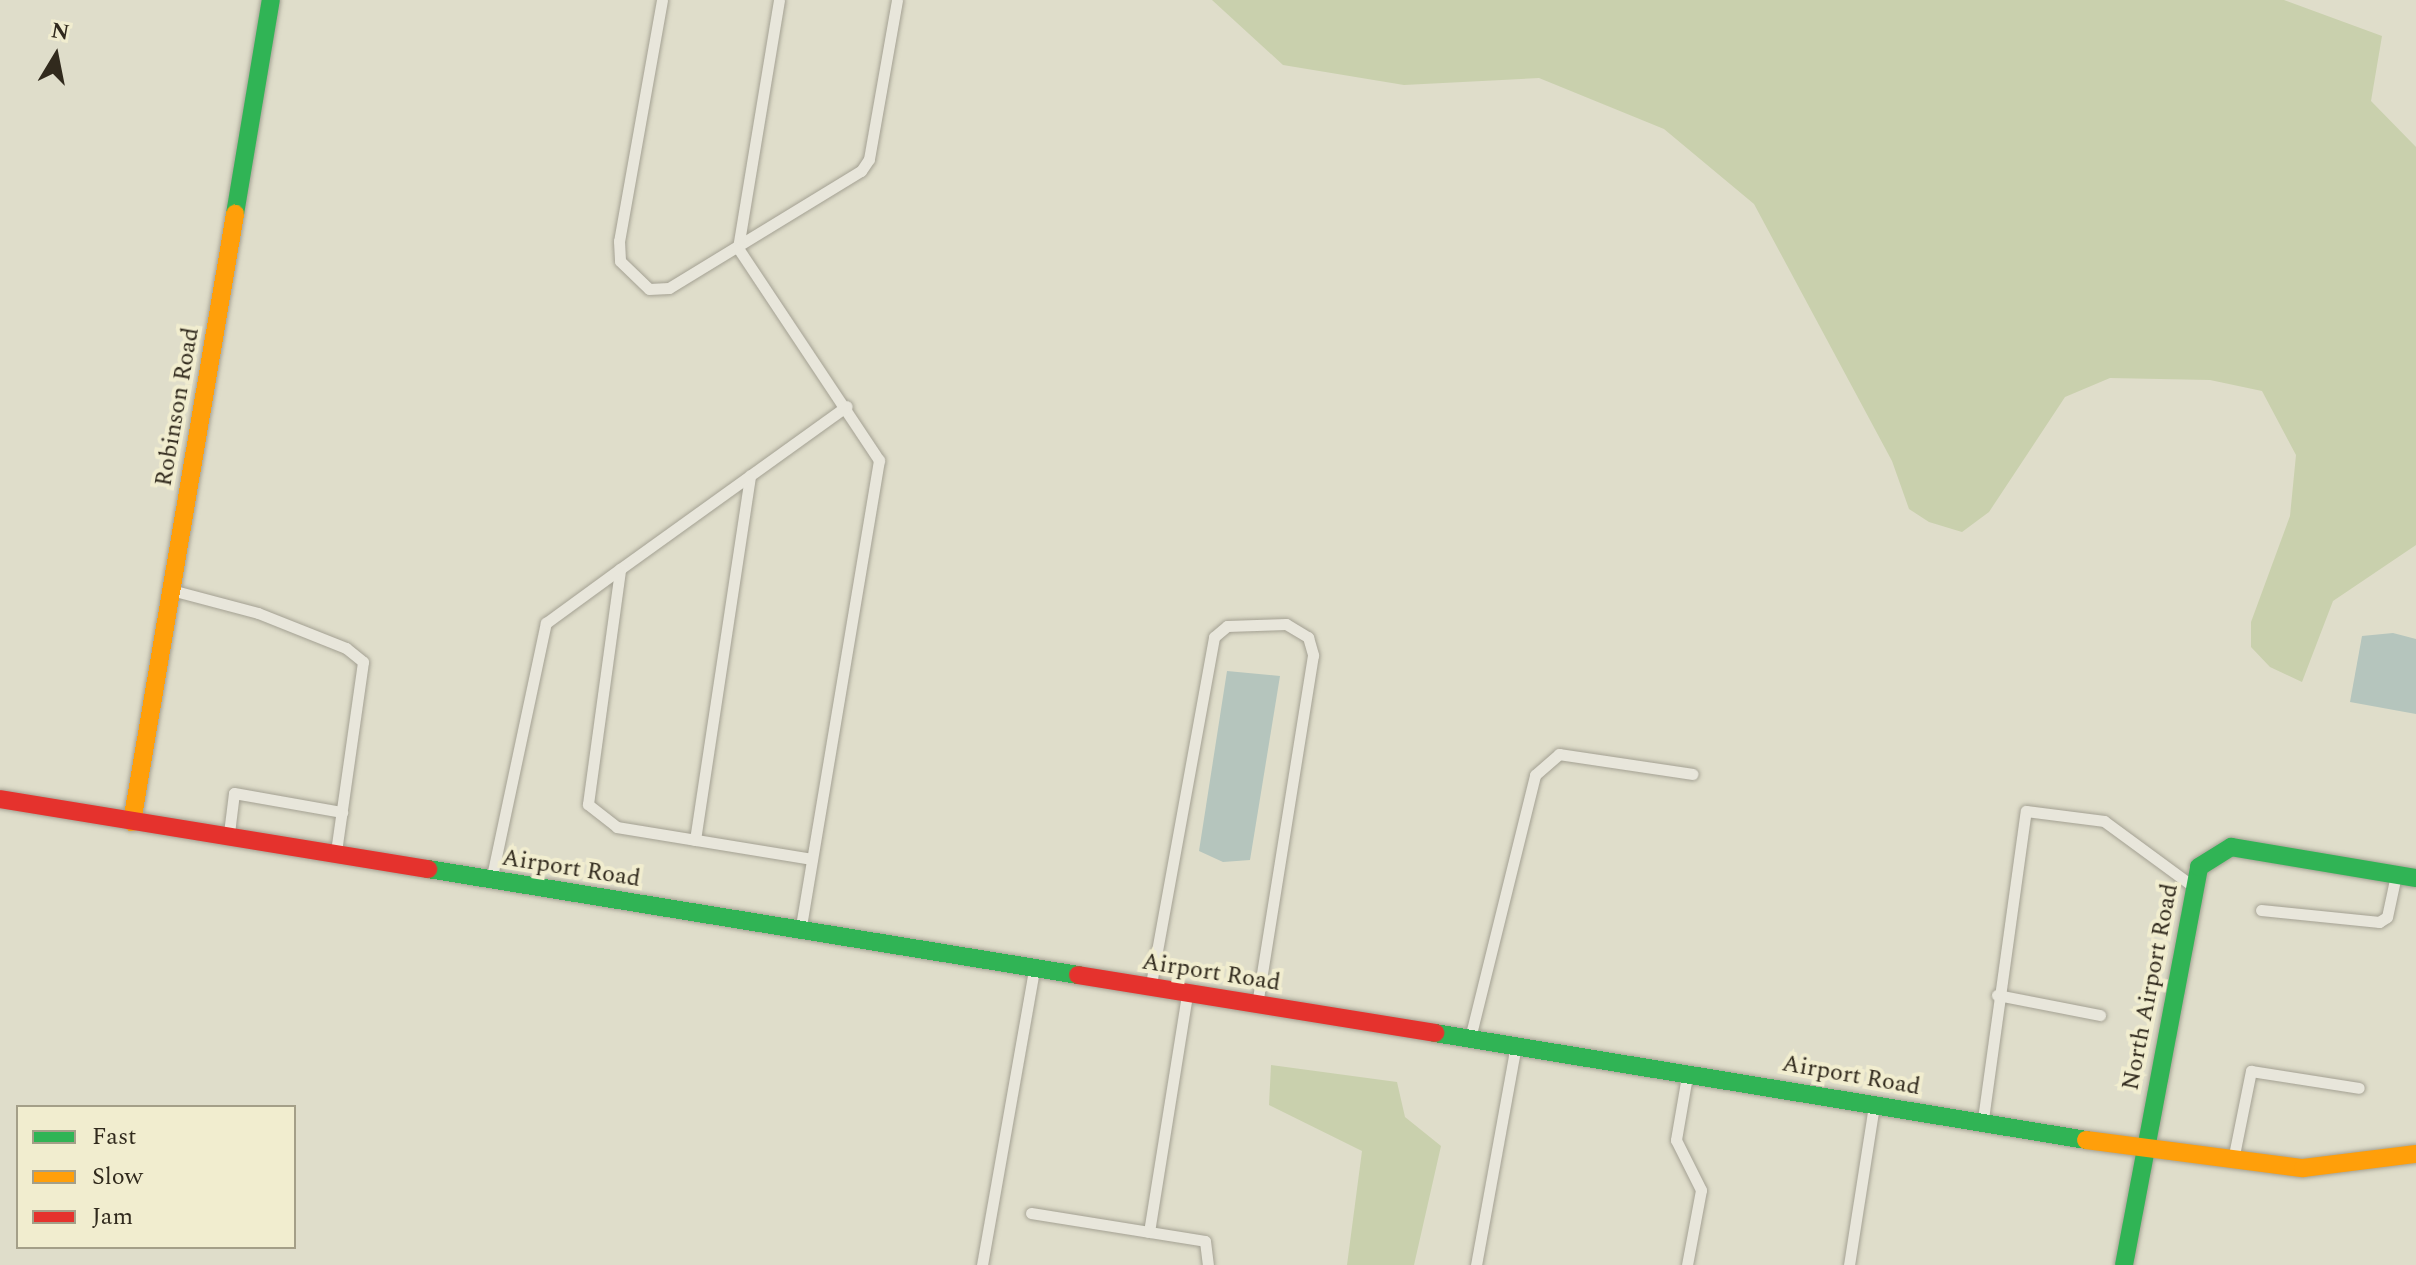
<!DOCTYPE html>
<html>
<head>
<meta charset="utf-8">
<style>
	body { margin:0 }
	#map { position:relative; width:2416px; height:1265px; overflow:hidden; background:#dfddca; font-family:Spectral,serif }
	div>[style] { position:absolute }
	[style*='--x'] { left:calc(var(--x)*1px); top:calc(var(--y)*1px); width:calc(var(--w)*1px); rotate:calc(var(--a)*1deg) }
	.green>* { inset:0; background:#c9d0ad }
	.water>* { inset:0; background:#b5c5bd }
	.roads { filter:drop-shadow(0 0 2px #a4a193) drop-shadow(0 0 2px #a4a193) }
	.lane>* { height:11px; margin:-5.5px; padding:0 5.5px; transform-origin:5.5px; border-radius:5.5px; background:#e8e6db }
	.fast>* { height:18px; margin:-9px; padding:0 9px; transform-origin:9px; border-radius:9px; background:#30b455 }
	.slow>* { height:18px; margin:-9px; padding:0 9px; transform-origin:9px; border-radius:9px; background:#ff9f0a }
	.jam>* { height:18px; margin:-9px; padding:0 9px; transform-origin:9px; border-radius:9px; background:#e5322d }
	span { translate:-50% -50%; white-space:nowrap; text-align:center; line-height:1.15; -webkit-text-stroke:8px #f1edcf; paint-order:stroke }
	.street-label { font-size:24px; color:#312a1d }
	.legend { position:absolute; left:16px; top:1105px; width:280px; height:144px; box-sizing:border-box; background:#f1edcf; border:2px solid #a49f88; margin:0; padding:10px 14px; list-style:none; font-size:24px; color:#312a1d }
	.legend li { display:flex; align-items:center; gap:16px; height:40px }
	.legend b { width:40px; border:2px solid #a49f88 }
	.north { position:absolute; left:16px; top:16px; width:80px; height:80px; -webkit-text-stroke:6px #f1edcf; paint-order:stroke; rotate:10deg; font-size:22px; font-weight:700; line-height:32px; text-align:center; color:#312a1d }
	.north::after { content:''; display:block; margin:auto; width:28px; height:36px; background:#312a1d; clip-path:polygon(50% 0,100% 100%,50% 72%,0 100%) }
</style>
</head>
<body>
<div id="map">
	<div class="green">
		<i style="clip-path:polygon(1212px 0,2284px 0,2382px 36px,2371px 101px,2416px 147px,2416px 545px,2333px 601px,2302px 682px,2270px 667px,2251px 647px,2251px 622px,2290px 516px,2296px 455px,2262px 391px,2210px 380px,2110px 378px,2065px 397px,1989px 512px,1962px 532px,1929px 522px,1909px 509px,1892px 461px,1754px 204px,1664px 129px,1539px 78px,1404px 85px,1283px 65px)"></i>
		<i style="clip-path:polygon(1271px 1065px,1397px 1082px,1405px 1117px,1441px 1146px,1414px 1265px,1347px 1265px,1362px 1151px,1269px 1105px)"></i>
	</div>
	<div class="water">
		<i style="clip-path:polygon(2393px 633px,2416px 639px,2416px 714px,2350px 702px,2362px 636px)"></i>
		<i style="clip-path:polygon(1227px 671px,1280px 676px,1250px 860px,1223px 862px,1199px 851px)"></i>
	</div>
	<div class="roads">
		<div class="lane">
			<i style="--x:662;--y:0;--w:245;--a:100.1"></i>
			<i style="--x:619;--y:241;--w:20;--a:87"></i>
			<i style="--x:620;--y:261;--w:40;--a:44"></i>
			<i style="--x:649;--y:289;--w:20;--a:-3"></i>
			<i style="--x:669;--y:288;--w:225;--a:-31.4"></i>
			<i style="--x:861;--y:171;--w:14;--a:-56"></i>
			<i style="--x:869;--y:159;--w:161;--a:-80"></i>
			<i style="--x:779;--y:0;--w:251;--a:99.4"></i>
			<i style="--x:738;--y:248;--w:255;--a:56.4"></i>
			<i style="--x:879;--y:460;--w:472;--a:99.5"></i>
			<i style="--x:175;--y:591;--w:86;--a:14.8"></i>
			<i style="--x:258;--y:613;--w:95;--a:21.7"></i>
			<i style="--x:346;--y:648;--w:22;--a:39"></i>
			<i style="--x:363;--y:662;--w:192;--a:98.1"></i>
			<i style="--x:229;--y:833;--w:40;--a:-82.9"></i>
			<i style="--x:234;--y:793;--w:110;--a:10"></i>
			<i style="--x:695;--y:840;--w:369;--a:-81.4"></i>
			<i style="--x:812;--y:859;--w:198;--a:-170.7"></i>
			<i style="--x:617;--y:827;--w:37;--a:-142"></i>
			<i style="--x:588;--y:804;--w:237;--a:-82.2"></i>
			<i style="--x:620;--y:569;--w:279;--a:-35.7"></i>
			<i style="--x:492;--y:876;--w:259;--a:-78"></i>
			<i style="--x:546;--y:623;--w:92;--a:-36.1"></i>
			<i style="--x:2261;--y:910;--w:119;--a:5.8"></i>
			<i style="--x:2379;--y:922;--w:9;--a:-32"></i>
			<i style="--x:2387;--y:917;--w:43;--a:-77.9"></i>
			<i style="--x:1151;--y:984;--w:353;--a:-79.7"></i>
			<i style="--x:1214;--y:637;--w:17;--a:-40"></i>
			<i style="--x:1227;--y:626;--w:59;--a:-1.9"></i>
			<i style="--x:1286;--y:624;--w:26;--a:31"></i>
			<i style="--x:1308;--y:637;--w:19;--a:74"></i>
			<i style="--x:1313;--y:655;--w:349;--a:99.1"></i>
			<i style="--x:1997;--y:995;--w:105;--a:11"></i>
			<i style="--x:1471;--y:1034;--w:267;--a:-76.1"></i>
			<i style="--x:1535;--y:775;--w:32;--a:-41"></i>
			<i style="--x:1559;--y:754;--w:135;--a:8.5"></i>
			<i style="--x:1687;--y:1076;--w:65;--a:99.8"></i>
			<i style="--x:1676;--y:1140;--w:56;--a:63.4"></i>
			<i style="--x:1701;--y:1190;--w:76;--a:100.6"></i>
			<i style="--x:1983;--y:1119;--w:311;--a:-82.1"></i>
			<i style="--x:2026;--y:811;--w:79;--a:7.3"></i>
			<i style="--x:2104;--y:821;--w:108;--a:36.3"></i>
			<i style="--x:2234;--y:1155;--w:86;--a:-78.6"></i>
			<i style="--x:2251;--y:1071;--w:109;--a:8.9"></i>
			<i style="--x:1031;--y:1213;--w:176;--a:9.1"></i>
			<i style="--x:1205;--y:1241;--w:24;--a:83"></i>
			<i style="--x:1149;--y:1232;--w:241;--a:-80.9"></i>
			<i style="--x:982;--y:1265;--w:301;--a:-80"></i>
			<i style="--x:1476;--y:1265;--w:218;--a:-79.7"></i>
			<i style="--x:1849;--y:1265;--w:161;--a:-81.1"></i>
		</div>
		<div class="fast">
			<i style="--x:235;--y:214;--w:217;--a:-80.5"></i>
			<i style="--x:428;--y:869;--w:659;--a:9.26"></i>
			<i style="--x:1435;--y:1033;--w:660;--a:9.33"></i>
			<i style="--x:2124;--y:1265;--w:405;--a:-79.3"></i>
			<i style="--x:2199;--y:867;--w:38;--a:-32"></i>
			<i style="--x:2231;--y:847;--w:188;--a:9.5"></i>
		</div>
		<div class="slow">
			<i style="--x:132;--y:822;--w:617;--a:-80.38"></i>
			<i style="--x:2086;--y:1140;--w:219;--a:7.4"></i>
			<i style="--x:2303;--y:1168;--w:114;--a:-7.1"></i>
		</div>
		<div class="jam">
			<i style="--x:0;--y:799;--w:434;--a:9.3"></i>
			<i style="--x:1078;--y:975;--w:362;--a:9.2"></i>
		</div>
	</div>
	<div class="street-label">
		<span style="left:178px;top:407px;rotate:-80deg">Robinson Road</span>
		<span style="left:571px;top:869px;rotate:9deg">Airport Road</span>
		<span style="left:1211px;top:973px;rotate:9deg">Airport Road</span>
		<span style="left:2151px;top:987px;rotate:-79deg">North Airport Road</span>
		<span style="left:1851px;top:1076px;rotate:10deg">Airport Road</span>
	</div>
	<ul class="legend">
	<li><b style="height:10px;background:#30b455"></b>Fast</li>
	<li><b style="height:10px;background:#ff9f0a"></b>Slow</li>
	<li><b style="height:10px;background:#e5322d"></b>Jam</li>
	</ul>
	<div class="north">N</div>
</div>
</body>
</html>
